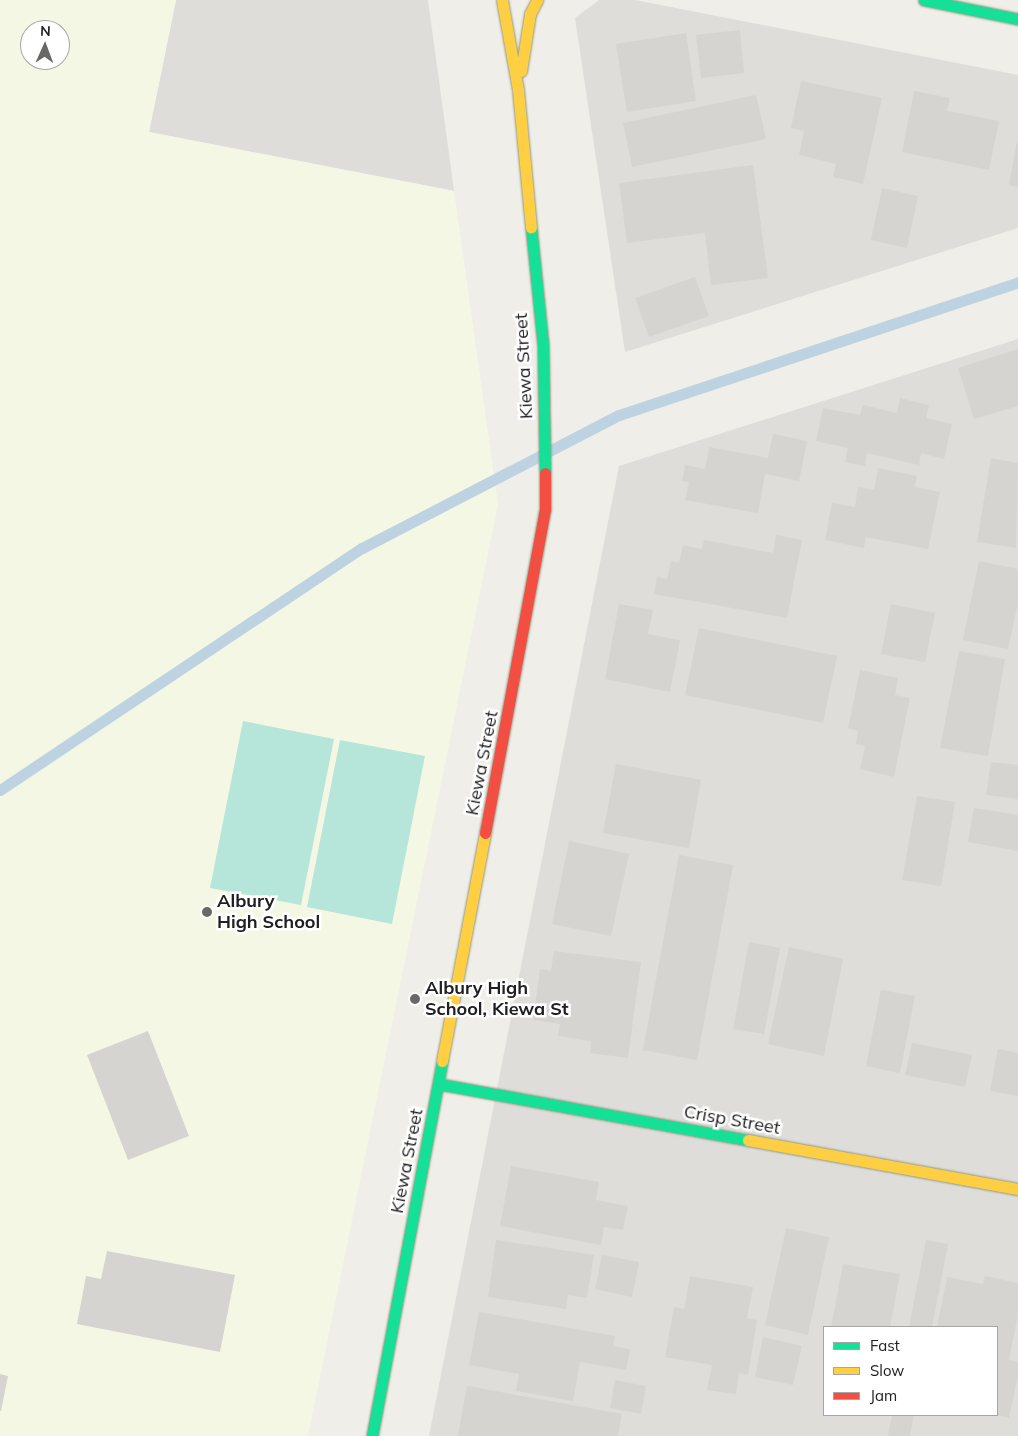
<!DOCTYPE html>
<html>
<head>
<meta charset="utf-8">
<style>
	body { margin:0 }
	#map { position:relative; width:1018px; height:1436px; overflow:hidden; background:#efeee9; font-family:Mulish,sans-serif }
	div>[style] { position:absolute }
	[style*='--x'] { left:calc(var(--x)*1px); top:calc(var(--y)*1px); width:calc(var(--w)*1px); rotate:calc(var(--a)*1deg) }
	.residential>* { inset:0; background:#deddda }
	.education>* { inset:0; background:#f5f7e5 }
	.pitch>* { inset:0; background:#b5e6d9 }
	.stream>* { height:11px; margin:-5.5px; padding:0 5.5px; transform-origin:5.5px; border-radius:5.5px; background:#bdd3e1 }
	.building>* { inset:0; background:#d6d4d0 }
	.roads { filter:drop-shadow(0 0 1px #939980) drop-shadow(0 0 1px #939980) }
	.fast>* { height:11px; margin:-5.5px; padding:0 5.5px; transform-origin:5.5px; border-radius:5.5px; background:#16e098 }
	.slow>* { height:11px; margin:-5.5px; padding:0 5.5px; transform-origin:5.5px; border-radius:5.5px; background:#ffcf43 }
	.jam>* { height:11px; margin:-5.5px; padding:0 5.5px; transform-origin:5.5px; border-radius:5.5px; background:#f24e42 }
	.dots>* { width:14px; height:14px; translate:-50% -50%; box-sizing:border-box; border:2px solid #fff; border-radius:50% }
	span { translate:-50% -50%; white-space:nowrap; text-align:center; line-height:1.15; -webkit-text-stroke:5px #fff; paint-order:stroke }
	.street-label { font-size:18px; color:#202020 }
	.poi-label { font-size:18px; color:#202020; font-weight:700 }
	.left { translate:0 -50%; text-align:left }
	.legend { position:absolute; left:823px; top:1326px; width:175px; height:90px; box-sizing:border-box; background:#fff; border:1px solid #a6a6a6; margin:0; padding:6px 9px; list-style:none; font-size:15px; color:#202020 }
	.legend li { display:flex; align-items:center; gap:10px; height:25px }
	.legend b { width:25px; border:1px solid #a6a6a6 }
	.north { position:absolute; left:20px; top:20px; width:50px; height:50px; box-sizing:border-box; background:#fff; border:1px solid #a6a6a6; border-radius:50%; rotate:2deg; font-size:14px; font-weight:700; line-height:20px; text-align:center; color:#202020 }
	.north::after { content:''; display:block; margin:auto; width:18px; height:22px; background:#686866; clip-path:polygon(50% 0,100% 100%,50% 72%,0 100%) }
</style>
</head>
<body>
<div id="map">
	<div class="residential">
		<i style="clip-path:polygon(176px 0,428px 0,454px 191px,149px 132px)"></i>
		<i style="clip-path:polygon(599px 0,635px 0,1018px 75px,1018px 228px,625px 352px,575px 18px)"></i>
		<i style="clip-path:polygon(evenodd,1018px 339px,1018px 1436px,429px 1436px,619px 466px,1018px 339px,824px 1327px,997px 1327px,997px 1415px,824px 1415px,824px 1327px)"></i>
	</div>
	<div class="education">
		<i style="clip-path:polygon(evenodd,0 0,176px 0,149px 132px,454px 191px,498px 504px,308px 1436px,0 1436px,0 0,30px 30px,60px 30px,60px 60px,30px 60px,30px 30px)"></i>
	</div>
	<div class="pitch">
		<i style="clip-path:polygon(243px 721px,334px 739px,301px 905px,210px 888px)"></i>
		<i style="clip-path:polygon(340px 740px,425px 756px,392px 924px,307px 907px)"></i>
	</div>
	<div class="stream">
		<i style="--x:0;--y:790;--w:435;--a:-33.8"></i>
		<i style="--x:362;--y:548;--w:289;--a:-27.4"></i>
		<i style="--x:619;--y:415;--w:421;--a:-18.4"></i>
	</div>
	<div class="building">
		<i style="clip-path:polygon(740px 30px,744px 73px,701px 78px,696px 35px)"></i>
		<i style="clip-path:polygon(686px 33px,696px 101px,627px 112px,616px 44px)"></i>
		<i style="clip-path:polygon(801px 81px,882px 98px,863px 184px,833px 177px,836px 164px,799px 155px,804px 131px,791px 128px)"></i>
		<i style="clip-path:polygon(914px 91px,950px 98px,947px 111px,999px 121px,989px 170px,902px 152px)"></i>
		<i style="clip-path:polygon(756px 95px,766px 139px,632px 167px,623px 123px)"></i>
		<i style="clip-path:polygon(1017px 142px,1018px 142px,1018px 187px,1009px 185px)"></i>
		<i style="clip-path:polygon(753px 165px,768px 278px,711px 285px,705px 233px,627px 243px,619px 183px)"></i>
		<i style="clip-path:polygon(882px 188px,918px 196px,907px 248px,871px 240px)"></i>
		<i style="clip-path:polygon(695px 277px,709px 316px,649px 337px,635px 298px)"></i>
		<i style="clip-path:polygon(1018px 349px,1018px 406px,974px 419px,958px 368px)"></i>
		<i style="clip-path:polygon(900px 398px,929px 405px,926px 418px,952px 424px,944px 459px,921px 453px,919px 465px,867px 453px,865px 466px,845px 462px,848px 448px,816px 441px,823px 408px,860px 415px,863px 405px,897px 413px)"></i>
		<i style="clip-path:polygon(773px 434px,807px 441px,799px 481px,765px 474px,758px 513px,685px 500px,689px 482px,682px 481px,685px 465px,705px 469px,709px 447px,768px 458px)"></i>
		<i style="clip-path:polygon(991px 458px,1018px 463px,1016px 548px,977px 542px)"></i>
		<i style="clip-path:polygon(878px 468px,917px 476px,915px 487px,940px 492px,928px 549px,866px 537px,864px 548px,825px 540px,832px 503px,855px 507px,858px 487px,874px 490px)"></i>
		<i style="clip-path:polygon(776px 535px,802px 540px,787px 618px,654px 594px,657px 577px,667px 579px,671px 561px,679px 563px,683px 545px,702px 549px,704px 540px,773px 553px)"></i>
		<i style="clip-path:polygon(979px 561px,1018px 569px,1018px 603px,1008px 649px,963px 640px)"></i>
		<i style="clip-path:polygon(619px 604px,653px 610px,648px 634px,680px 640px,670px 692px,605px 679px)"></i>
		<i style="clip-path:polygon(891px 604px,935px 613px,925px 662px,881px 654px)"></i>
		<i style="clip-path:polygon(699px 628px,837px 656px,823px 723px,685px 695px)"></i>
		<i style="clip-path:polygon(959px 651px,1005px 659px,988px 756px,940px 748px)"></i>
		<i style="clip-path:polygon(860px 670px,898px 678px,895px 695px,910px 698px,894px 777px,860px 769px,865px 746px,856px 744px,858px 731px,848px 728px)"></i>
		<i style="clip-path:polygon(991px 762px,1018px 765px,1018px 799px,986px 795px)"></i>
		<i style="clip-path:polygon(616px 764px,701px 780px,689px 848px,603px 833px)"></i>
		<i style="clip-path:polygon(917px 796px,955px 802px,941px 886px,902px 880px)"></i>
		<i style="clip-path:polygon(974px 808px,1018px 815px,1018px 851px,968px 842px)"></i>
		<i style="clip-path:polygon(569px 841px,629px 854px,611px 936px,552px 924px)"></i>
		<i style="clip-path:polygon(679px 855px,733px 865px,697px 1060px,643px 1050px)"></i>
		<i style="clip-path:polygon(749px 942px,780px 948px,764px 1034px,733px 1029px)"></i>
		<i style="clip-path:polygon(789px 947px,843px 959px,824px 1056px,768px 1044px)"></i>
		<i style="clip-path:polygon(554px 951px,641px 962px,628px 1058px,590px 1053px,591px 1041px,558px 1036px,560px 1024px,533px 1020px,540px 969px,551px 971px)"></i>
		<i style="clip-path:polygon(881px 990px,915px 996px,900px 1073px,866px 1066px)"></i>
		<i style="clip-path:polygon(148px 1031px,189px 1136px,128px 1160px,87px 1055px)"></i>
		<i style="clip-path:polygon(912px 1043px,972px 1055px,965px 1087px,905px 1075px)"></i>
		<i style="clip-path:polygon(998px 1049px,1018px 1053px,1018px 1096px,990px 1091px)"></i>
		<i style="clip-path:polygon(511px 1166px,599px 1182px,596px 1200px,628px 1206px,623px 1230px,604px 1227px,601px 1245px,500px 1226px)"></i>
		<i style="clip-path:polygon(786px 1228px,829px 1237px,808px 1335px,765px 1325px)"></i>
		<i style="clip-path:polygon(496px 1240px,594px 1255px,587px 1298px,568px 1295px,566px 1309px,488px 1297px)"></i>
		<i style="clip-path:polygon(926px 1240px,948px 1244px,939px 1291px,932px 1327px,909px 1327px)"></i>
		<i style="clip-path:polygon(107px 1251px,235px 1275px,220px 1352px,77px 1324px,86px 1276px,101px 1279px)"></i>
		<i style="clip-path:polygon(602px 1255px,639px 1262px,632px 1297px,595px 1289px)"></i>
		<i style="clip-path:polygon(843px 1264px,900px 1274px,890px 1327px,831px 1327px)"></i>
		<i style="clip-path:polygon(690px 1276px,753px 1287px,747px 1318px,757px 1320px,748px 1375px,739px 1373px,736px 1394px,707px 1390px,712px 1365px,665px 1357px,674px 1307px,684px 1309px)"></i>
		<i style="clip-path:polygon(985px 1276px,1018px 1283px,1018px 1314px,1009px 1360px,1018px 1362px,1018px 1375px,1009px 1418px,997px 1415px,997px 1327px,937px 1327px,947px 1277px,983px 1284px)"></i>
		<i style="clip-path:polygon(479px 1312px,615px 1336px,613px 1346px,630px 1349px,626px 1370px,580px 1362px,573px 1401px,516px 1391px,519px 1374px,469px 1365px)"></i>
		<i style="clip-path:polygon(763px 1337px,802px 1346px,793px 1385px,755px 1377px)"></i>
		<i style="clip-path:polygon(0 1374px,8px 1376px,1px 1411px,0 1411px)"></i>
		<i style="clip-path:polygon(615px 1380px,646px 1386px,641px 1414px,610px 1408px)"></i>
		<i style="clip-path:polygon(467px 1386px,622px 1414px,618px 1436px,458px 1436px)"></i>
		<i style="clip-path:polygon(892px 1415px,914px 1415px,910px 1436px,888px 1436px)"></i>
	</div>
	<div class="roads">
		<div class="fast">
			<i style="--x:924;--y:0;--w:96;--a:11.4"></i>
			<i style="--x:531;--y:227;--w:120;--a:84.2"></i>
			<i style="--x:543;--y:346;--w:127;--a:89.1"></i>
			<i style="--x:439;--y:1084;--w:314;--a:10.3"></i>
			<i style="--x:372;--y:1436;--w:381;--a:-79.4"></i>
		</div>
		<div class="slow">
			<i style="--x:502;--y:0;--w:91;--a:79.9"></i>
			<i style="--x:518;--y:90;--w:138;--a:84.6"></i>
			<i style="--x:521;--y:71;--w:58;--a:-81"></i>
			<i style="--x:530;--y:14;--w:16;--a:-63"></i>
			<i style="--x:442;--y:1061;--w:232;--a:-79.3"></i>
			<i style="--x:748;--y:1140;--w:274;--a:10.3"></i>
		</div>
		<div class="jam">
			<i style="--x:485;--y:833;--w:330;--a:-79.5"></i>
			<i style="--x:545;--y:509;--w:36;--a:-90"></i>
		</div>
	</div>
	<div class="dots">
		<i style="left:207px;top:912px;background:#686866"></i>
		<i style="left:415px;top:999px;background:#686866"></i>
	</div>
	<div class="street-label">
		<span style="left:524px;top:366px;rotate:-93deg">Kiewa Street</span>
		<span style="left:482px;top:763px;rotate:-79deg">Kiewa Street</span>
		<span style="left:732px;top:1120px;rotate:10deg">Crisp Street</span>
		<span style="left:407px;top:1161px;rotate:-79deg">Kiewa Street</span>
	</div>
	<div class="poi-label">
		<span class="left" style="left:217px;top:912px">Albury<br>High School</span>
		<span class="left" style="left:425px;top:999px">Albury High<br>School, Kiewa St</span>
	</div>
	<ul class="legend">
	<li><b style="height:6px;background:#16e098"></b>Fast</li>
	<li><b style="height:6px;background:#ffcf43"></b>Slow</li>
	<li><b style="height:6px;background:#f24e42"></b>Jam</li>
	</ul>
	<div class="north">N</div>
</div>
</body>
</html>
